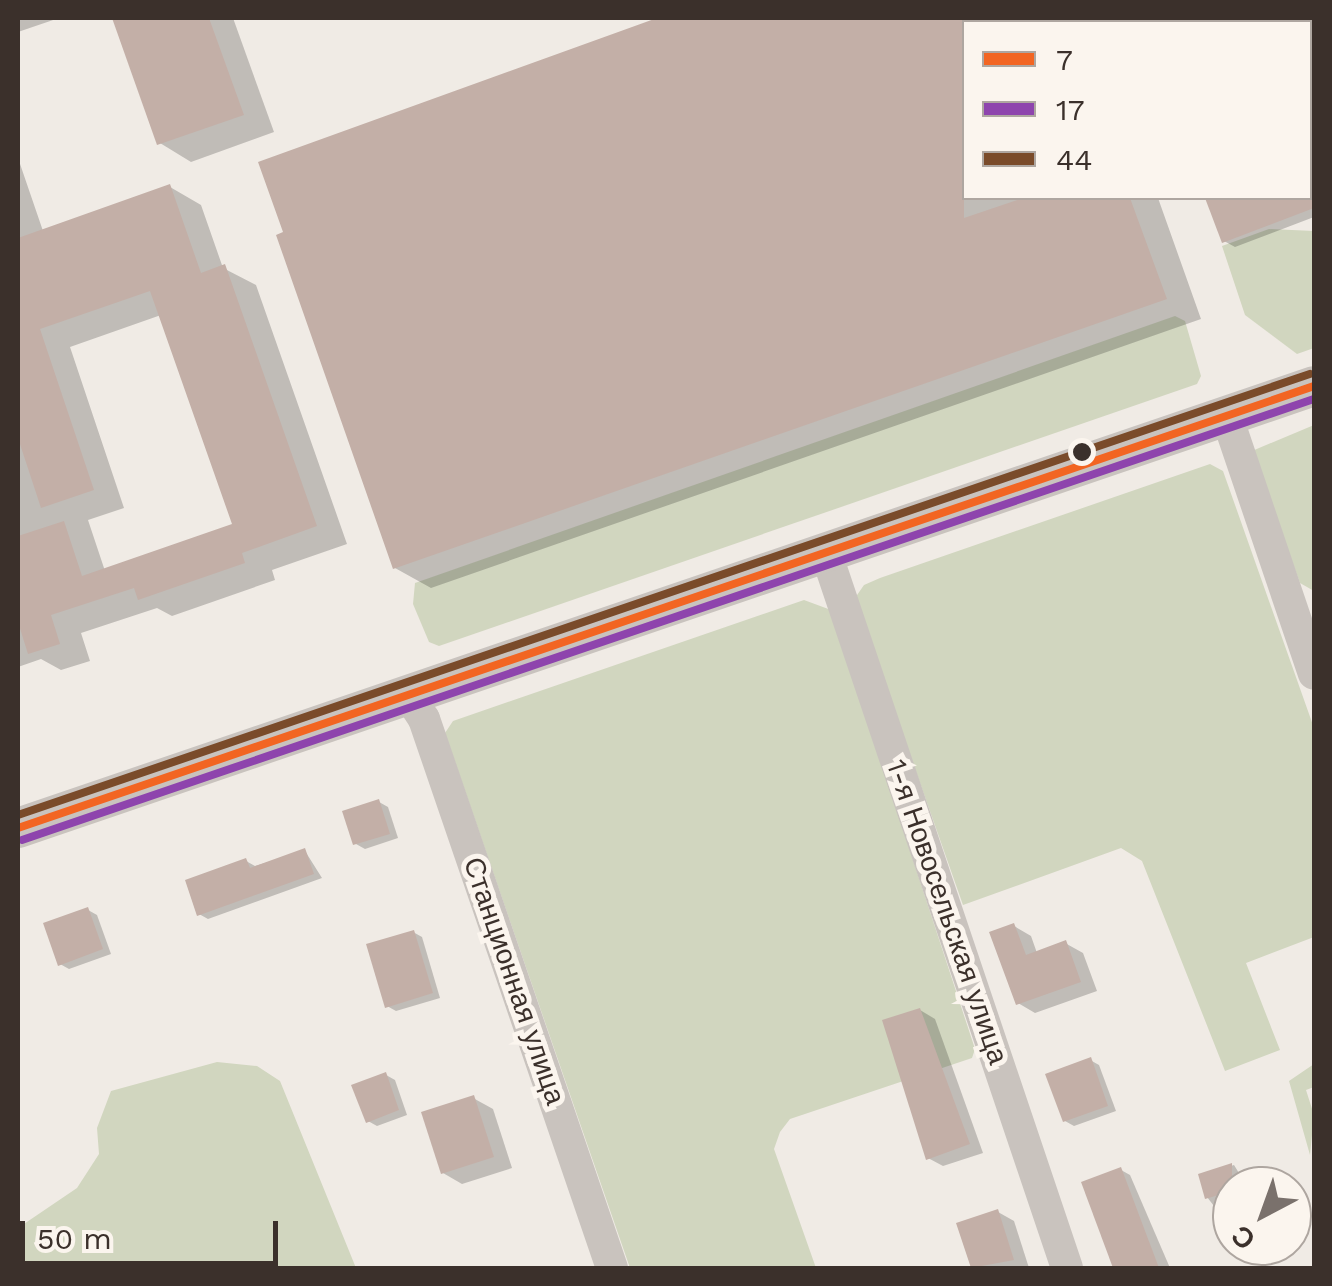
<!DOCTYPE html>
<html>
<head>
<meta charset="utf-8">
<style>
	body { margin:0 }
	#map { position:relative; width:1332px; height:1286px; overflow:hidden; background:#f0ebe5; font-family:"Work Sans",sans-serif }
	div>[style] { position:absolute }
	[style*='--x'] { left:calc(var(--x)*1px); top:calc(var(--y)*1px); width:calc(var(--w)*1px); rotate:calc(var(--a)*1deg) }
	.green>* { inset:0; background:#d1d6bf }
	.shadow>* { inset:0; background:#0003 }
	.building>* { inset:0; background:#c3afa7 }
	.minor>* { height:32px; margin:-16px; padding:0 16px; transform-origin:16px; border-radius:16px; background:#c9c3be }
	.tertiary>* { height:40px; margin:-20px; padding:0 20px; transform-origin:20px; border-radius:20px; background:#c9c3be }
	.bus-1>* { height:8px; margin:-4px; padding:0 4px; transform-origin:4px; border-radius:4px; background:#f26522 }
	.bus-2>* { height:8px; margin:-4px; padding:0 4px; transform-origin:4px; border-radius:4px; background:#8e44ad }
	.bus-3>* { height:8px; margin:-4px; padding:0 4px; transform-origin:4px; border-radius:4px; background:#7a4b2a }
	.dots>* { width:28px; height:28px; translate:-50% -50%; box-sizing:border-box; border:5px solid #fbf5ee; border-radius:50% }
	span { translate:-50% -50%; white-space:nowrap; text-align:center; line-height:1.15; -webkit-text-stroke:10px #fbf5ee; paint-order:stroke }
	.street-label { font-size:28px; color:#3b302b }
	.frame { position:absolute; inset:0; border:20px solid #3b302b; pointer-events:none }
	.legend { position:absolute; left:962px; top:20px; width:350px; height:180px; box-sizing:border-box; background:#fbf5ee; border:2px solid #aea6a0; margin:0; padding:12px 18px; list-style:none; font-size:30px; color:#3b302b }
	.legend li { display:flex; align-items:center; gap:20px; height:50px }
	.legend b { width:50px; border:2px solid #aea6a0 }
	.north { position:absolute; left:1212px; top:1166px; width:100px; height:100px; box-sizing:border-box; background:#fbf5ee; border:2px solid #aea6a0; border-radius:50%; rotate:221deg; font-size:28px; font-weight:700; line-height:40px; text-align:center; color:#3b302b }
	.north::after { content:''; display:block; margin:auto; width:35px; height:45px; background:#7a716c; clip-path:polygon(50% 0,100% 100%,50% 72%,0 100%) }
	.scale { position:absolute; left:20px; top:1221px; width:258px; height:45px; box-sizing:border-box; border:5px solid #3b302b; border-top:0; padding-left:12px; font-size:30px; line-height:35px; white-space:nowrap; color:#3b302b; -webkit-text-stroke:8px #fbf5ee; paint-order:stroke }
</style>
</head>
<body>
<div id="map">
	<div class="green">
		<i style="clip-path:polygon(1269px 229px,1314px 231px,1314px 348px,1297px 354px,1245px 315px,1222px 246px)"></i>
		<i style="clip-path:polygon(1175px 316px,1185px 321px,1201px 376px,1197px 384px,439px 646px,429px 642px,413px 604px,415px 583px)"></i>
		<i style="clip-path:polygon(1314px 425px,1314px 591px,1300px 583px,1252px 451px)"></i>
		<i style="clip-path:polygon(1210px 464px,1223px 471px,1314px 728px,1314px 937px,1246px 963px,1280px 1050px,1225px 1071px,1142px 861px,1121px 848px,963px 905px,855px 598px,864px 585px,880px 578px)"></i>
		<i style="clip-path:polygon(804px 600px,831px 610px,975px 1049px,972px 1058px,790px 1119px,780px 1132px,774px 1149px,816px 1268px,630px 1268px,445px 733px,453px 721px)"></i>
		<i style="clip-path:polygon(217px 1062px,257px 1066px,280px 1081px,356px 1268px,18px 1268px,18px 1228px,77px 1188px,99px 1154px,97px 1128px,111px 1091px)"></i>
		<i style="clip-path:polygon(1314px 1064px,1314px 1087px,1306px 1090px,1314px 1115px,1310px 1155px,1289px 1081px)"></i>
	</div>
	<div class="shadow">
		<i style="clip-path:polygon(18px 18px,59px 18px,18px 32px)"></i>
		<i style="clip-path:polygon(115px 18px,233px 18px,274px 132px,191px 162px,160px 143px)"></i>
		<i style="clip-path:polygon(664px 18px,1095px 18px,1097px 22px,964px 22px,964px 198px,1158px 198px,1201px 319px,431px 588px,395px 568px,261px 163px)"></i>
		<i style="clip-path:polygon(1142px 18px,1259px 18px,1261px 22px,1144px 22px)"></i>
		<i style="clip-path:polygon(evenodd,18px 158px,43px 231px,170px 187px,201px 205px,223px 268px,256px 285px,347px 544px,272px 570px,275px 580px,172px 616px,157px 608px,81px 633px,90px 661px,61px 670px,41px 659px,18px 667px,18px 158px,161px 315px,235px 526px,105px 571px,88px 520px,124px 508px,70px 347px,161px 315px)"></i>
		<i style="clip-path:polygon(1314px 171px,1314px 217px,1235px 247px,1224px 241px,1208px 198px,1310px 198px)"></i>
		<i style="clip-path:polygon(379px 802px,388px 807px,398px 838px,365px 849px,356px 844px)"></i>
		<i style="clip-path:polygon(305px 851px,322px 878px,208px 919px,199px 914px,246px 861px,255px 866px)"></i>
		<i style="clip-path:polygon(88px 910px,97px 915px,111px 954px,69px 969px,60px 964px)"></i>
		<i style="clip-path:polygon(1014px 926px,1031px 936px,1037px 953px,1065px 943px,1083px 953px,1097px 991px,1035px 1013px,1018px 1003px)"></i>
		<i style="clip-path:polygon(413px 932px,422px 937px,440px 998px,396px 1011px,387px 1006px)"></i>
		<i style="clip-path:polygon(920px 1010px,935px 1019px,983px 1153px,943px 1166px,928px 1158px)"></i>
		<i style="clip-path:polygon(1090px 1060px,1099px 1065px,1116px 1111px,1074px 1126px,1065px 1121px)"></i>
		<i style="clip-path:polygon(386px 1075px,395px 1080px,407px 1115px,377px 1126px,368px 1121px)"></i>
		<i style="clip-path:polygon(473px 1098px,493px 1109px,512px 1168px,462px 1184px,443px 1173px)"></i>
		<i style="clip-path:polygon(1234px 1165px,1247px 1186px,1232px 1186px,1231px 1228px,1207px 1197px,1201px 1175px)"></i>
		<i style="clip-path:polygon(1121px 1170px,1130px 1175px,1170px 1268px,1115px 1268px,1084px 1183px)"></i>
		<i style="clip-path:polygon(998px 1212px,1014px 1221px,1029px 1268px,974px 1268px,959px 1224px)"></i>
	</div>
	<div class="building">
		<i style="clip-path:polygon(112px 18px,209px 18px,244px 115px,157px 145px)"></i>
		<i style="clip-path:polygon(657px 18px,964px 18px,964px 218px,1023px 198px,1130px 198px,1167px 299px,393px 569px,276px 235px,283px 232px,258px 162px)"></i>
		<i style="clip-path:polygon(170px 184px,201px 273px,225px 264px,317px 526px,242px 553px,245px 563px,138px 600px,134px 588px,51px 615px,60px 644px,28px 654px,18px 622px,18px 536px,64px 521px,82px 576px,232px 524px,150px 291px,40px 329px,94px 490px,41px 508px,18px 438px,18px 238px)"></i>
		<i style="clip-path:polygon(1205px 198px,1314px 198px,1314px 208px,1222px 243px)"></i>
		<i style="clip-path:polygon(379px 799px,390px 834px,353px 845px,342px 811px)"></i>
		<i style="clip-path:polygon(305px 848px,314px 874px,197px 916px,185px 880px,246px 858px,250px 868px)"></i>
		<i style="clip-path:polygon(88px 907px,103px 949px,58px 966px,43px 923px)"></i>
		<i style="clip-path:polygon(1014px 923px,1026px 955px,1066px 940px,1081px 982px,1016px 1005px,989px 932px)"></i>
		<i style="clip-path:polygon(414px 930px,433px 993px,385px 1008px,366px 944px)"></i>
		<i style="clip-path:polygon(920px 1008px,970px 1144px,926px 1160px,882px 1020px)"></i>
		<i style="clip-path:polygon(1091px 1057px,1108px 1106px,1063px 1122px,1045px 1074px)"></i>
		<i style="clip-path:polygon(386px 1072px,399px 1110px,366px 1123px,351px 1085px)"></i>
		<i style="clip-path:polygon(474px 1095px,494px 1157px,441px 1174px,421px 1112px)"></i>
		<i style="clip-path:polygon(1232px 1163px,1232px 1191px,1205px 1199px,1198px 1174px)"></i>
		<i style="clip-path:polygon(1121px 1167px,1159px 1268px,1113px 1268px,1081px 1182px)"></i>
		<i style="clip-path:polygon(998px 1209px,1014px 1260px,971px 1268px,956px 1223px)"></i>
	</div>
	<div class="minor">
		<i style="--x:1227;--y:417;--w:271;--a:71.3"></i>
		<i style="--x:827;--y:556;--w:751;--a:71.37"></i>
		<i style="--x:409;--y:696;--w:27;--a:57"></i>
		<i style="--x:424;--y:719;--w:580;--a:71.1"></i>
	</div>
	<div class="tertiary">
		<i style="--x:18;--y:828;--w:1369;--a:-18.83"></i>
	</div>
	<div class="bus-1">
		<i style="--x:18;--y:828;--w:1369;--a:-18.83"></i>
	</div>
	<div class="bus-2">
		<i style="--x:22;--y:840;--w:1365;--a:-18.85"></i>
	</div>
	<div class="bus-3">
		<i style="--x:18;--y:815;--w:1365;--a:-18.85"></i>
	</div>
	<div class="dots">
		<i style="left:1082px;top:452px;background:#3b302b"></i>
	</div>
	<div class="street-label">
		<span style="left:947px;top:912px;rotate:71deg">1-я Новосельская улица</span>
		<span style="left:514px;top:981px;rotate:71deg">Станционная улица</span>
	</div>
	<div class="frame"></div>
	<ul class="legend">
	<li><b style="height:12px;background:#f26522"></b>7</li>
	<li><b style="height:12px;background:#8e44ad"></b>17</li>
	<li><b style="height:12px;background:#7a4b2a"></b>44</li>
	</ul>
	<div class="north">С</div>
	<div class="scale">50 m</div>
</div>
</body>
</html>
